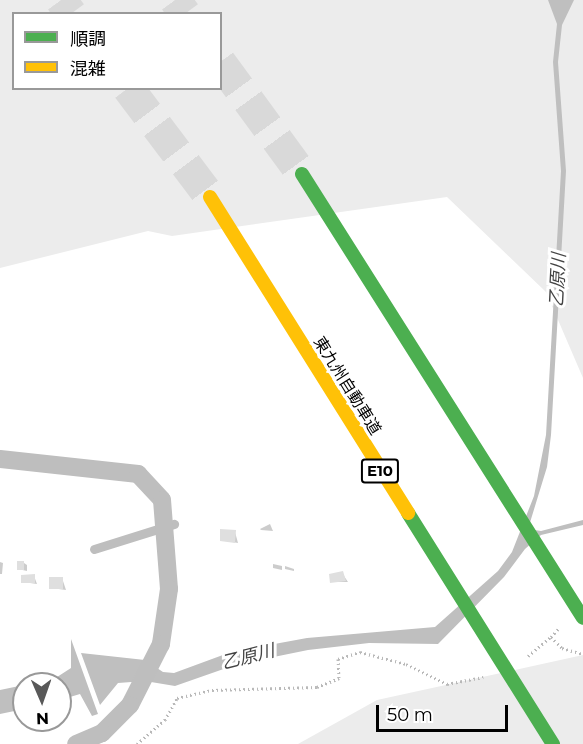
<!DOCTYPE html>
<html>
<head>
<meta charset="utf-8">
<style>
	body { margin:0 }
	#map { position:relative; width:583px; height:744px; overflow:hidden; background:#fff; font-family:Montserrat,"Noto Sans JP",sans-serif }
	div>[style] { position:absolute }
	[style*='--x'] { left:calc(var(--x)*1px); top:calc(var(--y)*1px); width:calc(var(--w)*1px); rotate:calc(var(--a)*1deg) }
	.green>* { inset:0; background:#ececec }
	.water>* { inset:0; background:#bfbfbf }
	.shadow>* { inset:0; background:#0003 }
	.building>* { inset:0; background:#dfdfdf }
	.highway-tunnel>* { height:32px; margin-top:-16px; transform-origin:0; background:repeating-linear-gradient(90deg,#d9d9d9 0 32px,transparent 0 48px) }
	.path>* { height:3px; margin-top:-1.5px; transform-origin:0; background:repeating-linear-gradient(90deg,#b9b9b9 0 1.5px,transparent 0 4.5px) }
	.lane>* { height:9px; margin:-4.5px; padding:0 4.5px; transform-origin:4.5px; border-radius:4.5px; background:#bebebe }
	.street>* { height:18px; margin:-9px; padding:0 9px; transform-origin:9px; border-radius:9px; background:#bebebe }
	.fast>* { height:14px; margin:-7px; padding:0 7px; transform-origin:7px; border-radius:7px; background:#4caf50 }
	.slow>* { height:14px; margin:-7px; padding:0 7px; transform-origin:7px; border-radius:7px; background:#ffc107 }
	span { translate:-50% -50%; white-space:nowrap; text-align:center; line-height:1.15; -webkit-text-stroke:6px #fff; paint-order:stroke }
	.shield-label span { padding:2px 4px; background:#fff; border:2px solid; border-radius:4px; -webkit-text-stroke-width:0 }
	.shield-label { font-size:15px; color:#000; font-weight:700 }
	.street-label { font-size:16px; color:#000 }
	.water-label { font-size:18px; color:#444; font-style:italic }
	.legend { position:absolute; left:12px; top:12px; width:210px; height:78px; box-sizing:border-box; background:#fff; border:2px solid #999; margin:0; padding:8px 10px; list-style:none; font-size:18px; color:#000 }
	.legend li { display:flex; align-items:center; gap:12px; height:30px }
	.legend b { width:30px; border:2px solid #999 }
	.north { position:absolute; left:12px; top:672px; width:60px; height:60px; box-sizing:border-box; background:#fff; border:2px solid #999; border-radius:50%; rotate:178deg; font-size:16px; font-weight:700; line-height:24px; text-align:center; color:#000 }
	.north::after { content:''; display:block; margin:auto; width:21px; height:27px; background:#595959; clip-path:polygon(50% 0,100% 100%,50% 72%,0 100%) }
	.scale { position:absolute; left:376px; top:705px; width:132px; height:27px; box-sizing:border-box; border:3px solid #000; border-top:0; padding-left:8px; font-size:18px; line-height:21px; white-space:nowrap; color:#000; -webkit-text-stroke:4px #fff; paint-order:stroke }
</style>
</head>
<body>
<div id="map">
	<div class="green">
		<i style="clip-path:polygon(evenodd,0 0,583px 0,583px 378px,546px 292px,447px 197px,172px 236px,148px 231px,0 268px,0 0,14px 14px,220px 14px,220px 88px,14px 88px,14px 14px)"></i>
		<i style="clip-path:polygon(583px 655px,583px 744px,298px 744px,377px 700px)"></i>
	</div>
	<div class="water">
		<i style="clip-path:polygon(548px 0,574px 0,562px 25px,558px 62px,566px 171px,551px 435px,547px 467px,528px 529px,541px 531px,583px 520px,583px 525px,541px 535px,525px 549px,504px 577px,438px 644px,369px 643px,308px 650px,235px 665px,175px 686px,145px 681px,118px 683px,100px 705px,81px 653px,145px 660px,163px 672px,174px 673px,231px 652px,307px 638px,435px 627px,498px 571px,512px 552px,534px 496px,546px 435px,561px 171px,553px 62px,557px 24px)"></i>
		<i style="clip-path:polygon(71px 639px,98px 714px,92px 716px,80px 694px,60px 700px,60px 684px,29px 684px,54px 679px,71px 668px)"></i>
		<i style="clip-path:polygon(24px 685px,24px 709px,0 714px,0 690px)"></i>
	</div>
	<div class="shadow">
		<i style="clip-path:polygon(270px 524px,273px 531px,261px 530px,260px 529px)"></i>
		<i style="clip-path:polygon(235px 532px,238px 543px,221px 540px)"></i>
		<i style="clip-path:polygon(0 562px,3px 563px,2px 574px,0 574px)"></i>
		<i style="clip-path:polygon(24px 563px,27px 565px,27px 571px,18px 569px)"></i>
		<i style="clip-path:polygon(273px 564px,282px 566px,282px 570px,273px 568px)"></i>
		<i style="clip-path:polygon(285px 566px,294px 569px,294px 571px,285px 569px)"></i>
		<i style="clip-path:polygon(342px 573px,348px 582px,332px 582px)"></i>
		<i style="clip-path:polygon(34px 576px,37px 584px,23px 582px)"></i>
		<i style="clip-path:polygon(62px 578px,66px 590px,51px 588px)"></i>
	</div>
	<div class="building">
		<i style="clip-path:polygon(220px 529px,236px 530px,235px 543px,220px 541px)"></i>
		<i style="clip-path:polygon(17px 561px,24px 561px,24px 570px,17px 570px)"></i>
		<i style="clip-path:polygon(343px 571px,346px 581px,330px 583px,329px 574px)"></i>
		<i style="clip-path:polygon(35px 574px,35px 583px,21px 583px,21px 575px)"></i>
		<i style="clip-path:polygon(49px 577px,63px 577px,63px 589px,49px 589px)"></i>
	</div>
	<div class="highway-tunnel">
		<i style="--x:61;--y:0;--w:17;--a:54"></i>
		<i style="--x:175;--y:0;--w:17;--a:54"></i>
		<i style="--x:220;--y:62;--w:139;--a:53.8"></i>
		<i style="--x:128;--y:88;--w:136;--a:53"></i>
	</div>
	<div class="path">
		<i style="--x:551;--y:637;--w:13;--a:-48"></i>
		<i style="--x:528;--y:656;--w:30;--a:-40"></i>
		<i style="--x:551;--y:637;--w:16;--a:45"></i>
		<i style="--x:562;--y:648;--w:22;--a:16"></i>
		<i style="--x:137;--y:744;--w:37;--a:-41"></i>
		<i style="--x:165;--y:720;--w:25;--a:-61"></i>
		<i style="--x:177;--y:698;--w:36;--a:-13"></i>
		<i style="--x:212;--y:690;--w:105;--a:-1.6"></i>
		<i style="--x:317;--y:687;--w:24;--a:-22"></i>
		<i style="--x:339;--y:678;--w:19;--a:-93"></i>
		<i style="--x:338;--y:659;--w:23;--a:-18"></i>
		<i style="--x:360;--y:652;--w:48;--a:14.6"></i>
		<i style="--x:406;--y:664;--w:46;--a:26"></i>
		<i style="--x:447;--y:684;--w:37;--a:-11"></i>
	</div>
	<div class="lane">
		<i style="--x:94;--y:549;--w:84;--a:-17.4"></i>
	</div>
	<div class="street">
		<i style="--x:0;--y:459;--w:139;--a:6.2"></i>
		<i style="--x:138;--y:474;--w:35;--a:47"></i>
		<i style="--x:162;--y:500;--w:89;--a:85.5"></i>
		<i style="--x:169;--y:589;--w:56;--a:98.3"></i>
		<i style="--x:161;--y:644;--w:68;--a:116.9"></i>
		<i style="--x:130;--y:705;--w:40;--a:135"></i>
		<i style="--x:102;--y:733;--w:28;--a:157"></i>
	</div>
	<div class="fast">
		<i style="--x:302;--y:174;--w:525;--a:57.67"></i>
		<i style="--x:408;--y:513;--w:273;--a:57.9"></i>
	</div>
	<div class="slow">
		<i style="--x:210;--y:197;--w:373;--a:57.9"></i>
	</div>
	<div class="shield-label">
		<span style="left:380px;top:471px">E10</span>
	</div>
	<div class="street-label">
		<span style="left:347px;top:386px;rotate:58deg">東九州自動車道</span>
	</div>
	<div class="water-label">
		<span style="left:558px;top:280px;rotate:-87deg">乙原川</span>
		<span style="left:248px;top:657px;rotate:-14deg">乙原川</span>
	</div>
	<ul class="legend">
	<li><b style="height:8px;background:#4caf50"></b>順調</li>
	<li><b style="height:8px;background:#ffc107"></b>混雑</li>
	</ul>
	<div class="north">N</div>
	<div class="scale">50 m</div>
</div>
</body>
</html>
